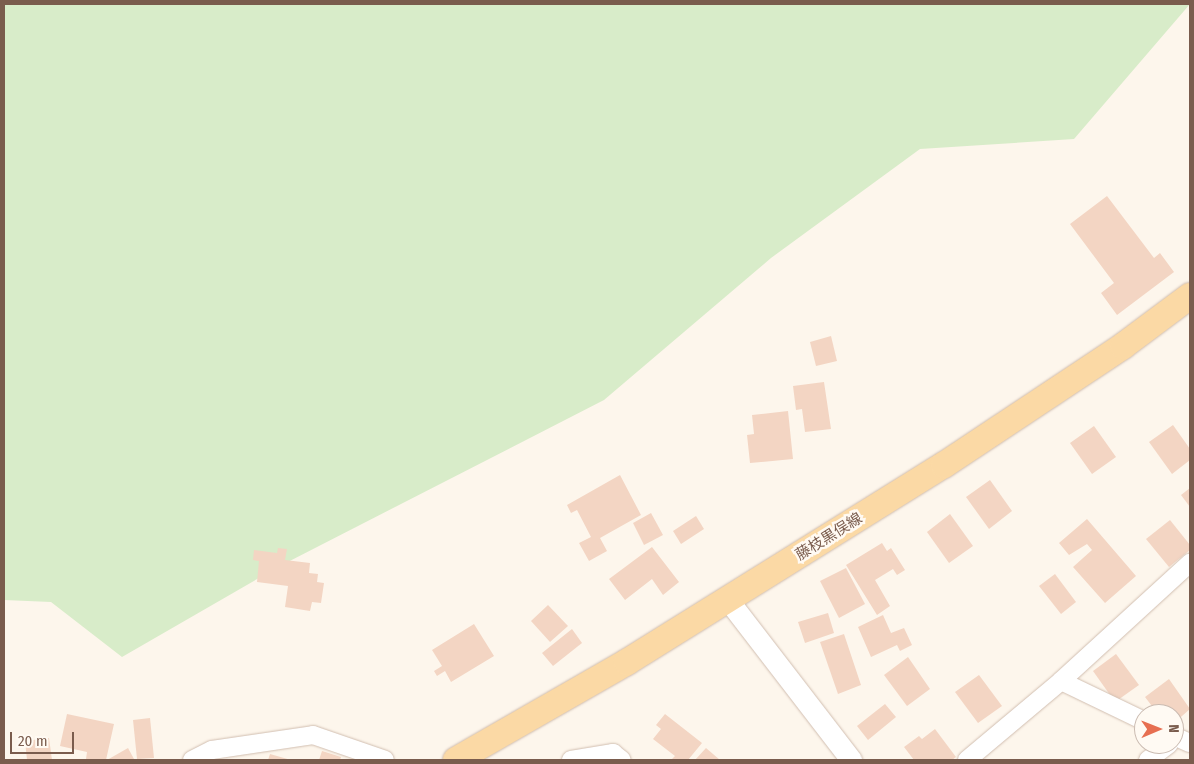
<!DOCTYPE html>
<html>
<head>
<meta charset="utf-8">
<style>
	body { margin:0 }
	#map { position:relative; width:1194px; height:764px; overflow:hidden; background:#fdf6ec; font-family:"Fira Sans Condensed","Noto Sans JP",sans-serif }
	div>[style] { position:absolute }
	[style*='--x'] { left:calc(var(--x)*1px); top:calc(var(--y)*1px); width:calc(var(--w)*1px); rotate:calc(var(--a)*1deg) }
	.green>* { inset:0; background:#d8ecc9 }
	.building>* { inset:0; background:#f3d5c3 }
	.roads { filter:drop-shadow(0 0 1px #d1beb0) drop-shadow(0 0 1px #d1beb0) }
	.minor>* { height:18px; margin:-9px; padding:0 9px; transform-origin:9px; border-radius:9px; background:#fff }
	.tertiary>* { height:21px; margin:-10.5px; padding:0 10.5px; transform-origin:10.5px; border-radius:10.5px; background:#fff }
	.primary>* { height:26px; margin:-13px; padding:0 13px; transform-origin:13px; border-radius:13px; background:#fbd9a5 }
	span { translate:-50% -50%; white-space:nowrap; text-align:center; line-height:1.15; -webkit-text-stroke:5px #fffaf3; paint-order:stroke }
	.street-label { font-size:15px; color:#7a5c4d }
	.frame { position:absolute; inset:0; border:5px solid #7a5c4d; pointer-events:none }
	.north { position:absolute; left:1134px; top:704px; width:50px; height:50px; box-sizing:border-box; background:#fffaf3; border:1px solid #cabbb1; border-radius:50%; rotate:89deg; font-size:14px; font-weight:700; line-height:20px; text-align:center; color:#7a5c4d }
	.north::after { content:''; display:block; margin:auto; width:18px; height:22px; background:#e76f51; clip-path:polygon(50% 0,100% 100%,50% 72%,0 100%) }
	.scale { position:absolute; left:10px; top:732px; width:64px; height:22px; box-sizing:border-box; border:2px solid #7a5c4d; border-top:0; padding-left:6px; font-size:15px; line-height:18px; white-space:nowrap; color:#7a5c4d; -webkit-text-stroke:4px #fffaf3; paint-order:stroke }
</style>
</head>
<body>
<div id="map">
	<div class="green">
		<i style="clip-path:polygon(4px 4px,1190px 4px,1074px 139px,920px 149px,771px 258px,604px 400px,278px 567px,122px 657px,51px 602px,4px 600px)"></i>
	</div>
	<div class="building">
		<i style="clip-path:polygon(1107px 196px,1154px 258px,1160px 253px,1174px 272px,1117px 315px,1101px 293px,1114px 283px,1070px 224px)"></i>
		<i style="clip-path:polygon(831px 336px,837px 361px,816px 366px,810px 342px)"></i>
		<i style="clip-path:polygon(824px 382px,831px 429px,805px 432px,802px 409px,796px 410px,793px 386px)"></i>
		<i style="clip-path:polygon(788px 411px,793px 459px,750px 463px,747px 435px,754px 434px,752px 415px)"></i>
		<i style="clip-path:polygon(1173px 425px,1190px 449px,1190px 460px,1172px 474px,1149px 442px)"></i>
		<i style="clip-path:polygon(1094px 426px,1116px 457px,1092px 474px,1070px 443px)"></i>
		<i style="clip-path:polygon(620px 475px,641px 515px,600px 538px,607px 551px,589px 561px,579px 543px,591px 537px,577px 510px,571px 513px,567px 505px)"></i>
		<i style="clip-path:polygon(990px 480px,1012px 511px,989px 529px,966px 497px)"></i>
		<i style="clip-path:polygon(1190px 488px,1190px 507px,1181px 495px)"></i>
		<i style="clip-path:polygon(651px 513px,663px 535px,644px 545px,633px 523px)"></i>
		<i style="clip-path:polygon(950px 514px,973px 546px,949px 563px,927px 532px)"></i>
		<i style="clip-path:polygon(696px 516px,704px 529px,681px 544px,673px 531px)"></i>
		<i style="clip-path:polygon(1087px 519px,1136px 576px,1105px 603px,1073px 567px,1092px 550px,1087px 544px,1069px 555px,1059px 543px)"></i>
		<i style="clip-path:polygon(1170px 520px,1190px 545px,1190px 550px,1169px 567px,1146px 539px)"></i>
		<i style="clip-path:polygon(882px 543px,887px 551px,891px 548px,905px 570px,897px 575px,893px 569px,875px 580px,890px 606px,877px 615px,846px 565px)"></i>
		<i style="clip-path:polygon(652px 547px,679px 582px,663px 595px,652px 579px,625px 600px,609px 579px)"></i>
		<i style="clip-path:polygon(278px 548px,287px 549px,285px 560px,310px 563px,309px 573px,318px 574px,317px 582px,324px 583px,321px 603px,312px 602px,310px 611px,285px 607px,288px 586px,257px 582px,259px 561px,253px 560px,254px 550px,277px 553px)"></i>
		<i style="clip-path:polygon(846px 568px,865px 604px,839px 618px,820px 581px)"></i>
		<i style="clip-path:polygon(1055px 574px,1076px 602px,1061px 614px,1039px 586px)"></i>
		<i style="clip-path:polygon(548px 605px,568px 626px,550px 642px,531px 621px)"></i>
		<i style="clip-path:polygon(828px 613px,834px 633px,805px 643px,798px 622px)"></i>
		<i style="clip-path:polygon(883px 615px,891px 633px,904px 628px,912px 645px,900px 651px,897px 645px,871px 657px,858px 627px)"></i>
		<i style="clip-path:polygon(474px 624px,494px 656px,451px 682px,445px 671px,437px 676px,434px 671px,442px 666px,432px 650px)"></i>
		<i style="clip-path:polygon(572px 629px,582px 643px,553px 666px,542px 653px)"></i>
		<i style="clip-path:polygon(844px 634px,861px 685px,838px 694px,820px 642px)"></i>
		<i style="clip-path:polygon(1116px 654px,1139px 685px,1115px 702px,1093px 671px)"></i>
		<i style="clip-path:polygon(908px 657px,930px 689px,907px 706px,884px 675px)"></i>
		<i style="clip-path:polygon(979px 675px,1002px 706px,978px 723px,955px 692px)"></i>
		<i style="clip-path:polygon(1169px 679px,1190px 709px,1174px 723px,1174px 714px,1158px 714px,1145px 697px)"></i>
		<i style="clip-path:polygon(885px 704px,896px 717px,868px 740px,857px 726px)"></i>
		<i style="clip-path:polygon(67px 714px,114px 724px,106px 760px,86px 759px,87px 752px,60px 746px)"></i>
		<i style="clip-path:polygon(665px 714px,702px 743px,688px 760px,671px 760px,675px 756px,653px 739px,661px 729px,656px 725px)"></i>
		<i style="clip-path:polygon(150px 718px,154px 758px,137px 759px,133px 720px)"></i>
		<i style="clip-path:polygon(935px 729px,956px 757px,952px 760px,914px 760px,904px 747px,919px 736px,922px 739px)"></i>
		<i style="clip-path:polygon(49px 738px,52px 760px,27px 760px,25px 741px)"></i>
		<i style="clip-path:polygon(128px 748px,134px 759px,107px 760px)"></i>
		<i style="clip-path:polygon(706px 748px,720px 760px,695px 760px)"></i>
		<i style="clip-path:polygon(322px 751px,341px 757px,340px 760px,319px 760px)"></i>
		<i style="clip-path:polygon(270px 754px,291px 760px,268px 760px)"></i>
	</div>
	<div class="roads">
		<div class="minor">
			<i style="--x:1061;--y:681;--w:92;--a:25.7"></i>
			<i style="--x:1174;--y:736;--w:17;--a:24"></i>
			<i style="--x:192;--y:760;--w:22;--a:-27"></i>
			<i style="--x:212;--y:750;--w:102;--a:-8.4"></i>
			<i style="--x:313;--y:735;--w:76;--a:19.1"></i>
			<i style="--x:571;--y:760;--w:43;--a:-9.5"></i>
			<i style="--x:613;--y:753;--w:11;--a:38"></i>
			<i style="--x:967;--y:760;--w:123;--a:-40"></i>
			<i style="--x:1061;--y:681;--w:175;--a:-42.5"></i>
			<i style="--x:1148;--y:760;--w:26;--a:-37"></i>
		</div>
		<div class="tertiary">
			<i style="--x:728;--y:600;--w:202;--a:52.4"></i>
		</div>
		<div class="primary">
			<i style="--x:456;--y:760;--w:197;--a:-29.8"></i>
			<i style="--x:627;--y:662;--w:373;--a:-31.9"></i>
			<i style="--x:944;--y:465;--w:215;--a:-33.6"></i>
			<i style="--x:1123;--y:346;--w:84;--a:-36.7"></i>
		</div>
	</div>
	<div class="street-label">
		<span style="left:829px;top:537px;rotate:-32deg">藤枝黒俣線</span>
	</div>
	<div class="frame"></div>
	<div class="north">N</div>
	<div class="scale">20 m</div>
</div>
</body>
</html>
